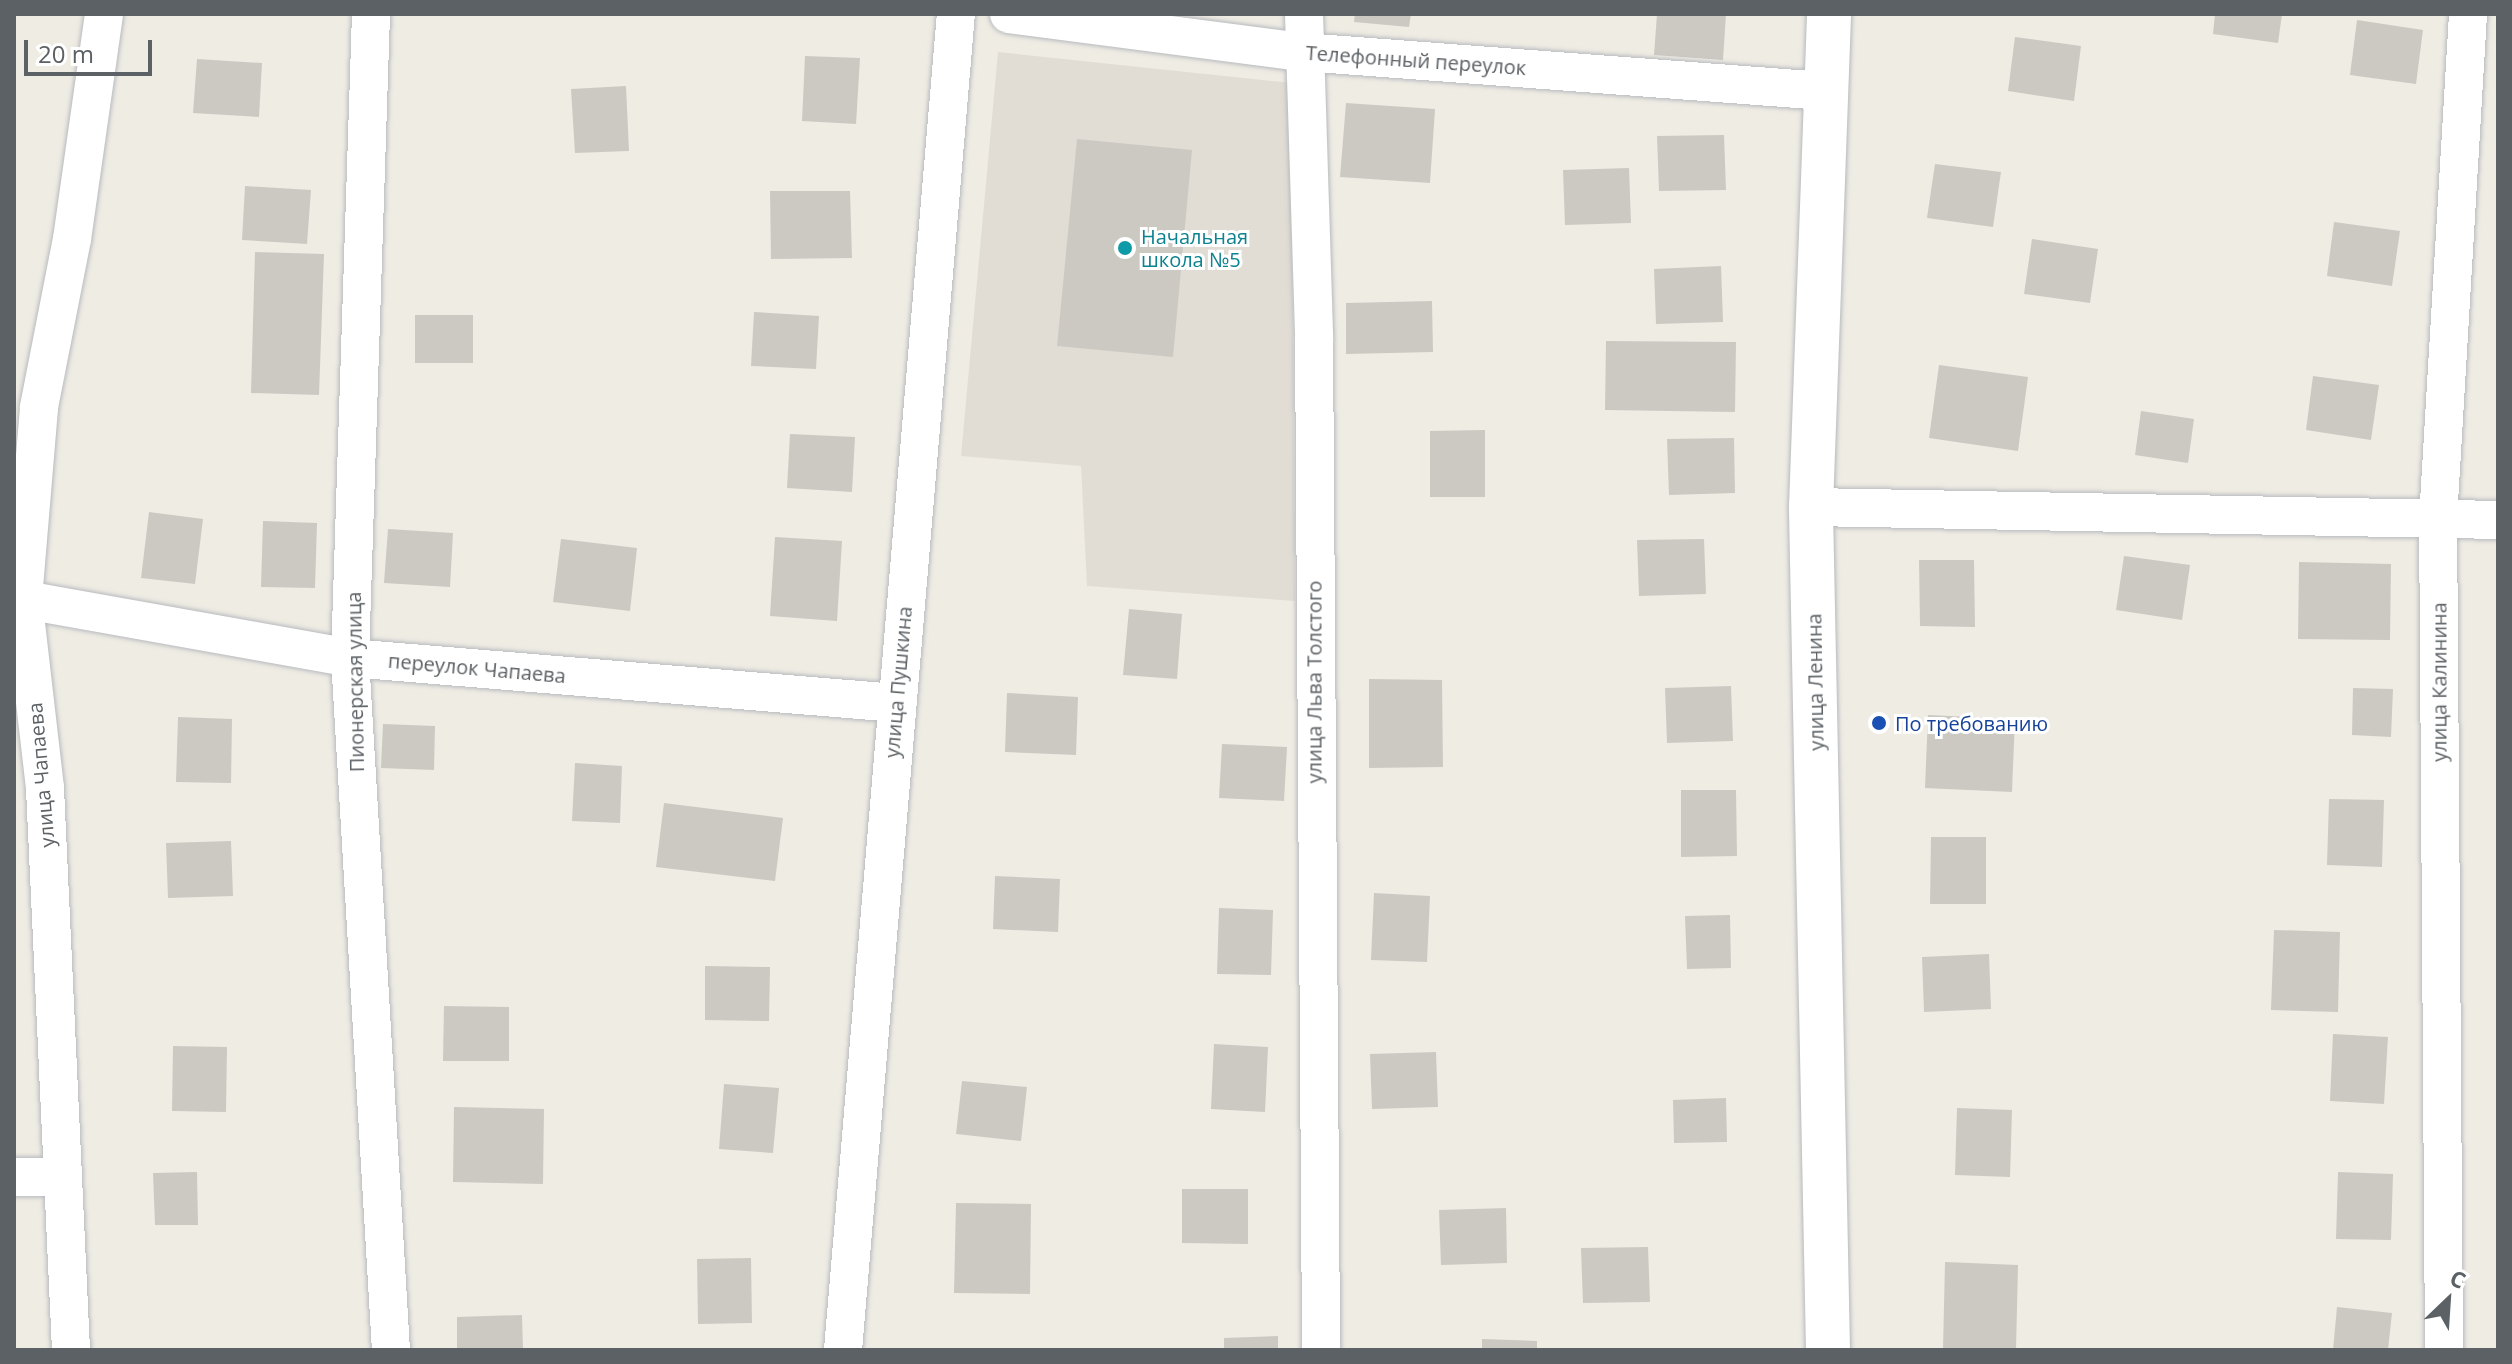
<!DOCTYPE html>
<html>
<head>
<meta charset="utf-8">
<style>
	body { margin:0 }
	#map { position:relative; width:2512px; height:1364px; overflow:hidden; background:#efece4; font-family:"Open Sans",sans-serif }
	div>[style] { position:absolute }
	[style*='--x'] { left:calc(var(--x)*1px); top:calc(var(--y)*1px); width:calc(var(--w)*1px); rotate:calc(var(--a)*1deg) }
	.education>* { inset:0; background:#e1ddd5 }
	.building>* { inset:0; background:#ccc9c3 }
	.roads { filter:drop-shadow(0 0 2px #b7babe) drop-shadow(0 0 2px #b7babe) }
	.minor>* { height:38px; margin:-19px; padding:0 19px; transform-origin:19px; border-radius:19px; background:#fff }
	.tertiary>* { height:44px; margin:-22px; padding:0 22px; transform-origin:22px; border-radius:22px; background:#fff }
	.dots>* { width:22px; height:22px; translate:-50% -50%; box-sizing:border-box; border:4px solid #fff; border-radius:50% }
	span { translate:-50% -50%; white-space:nowrap; text-align:center; line-height:1.15; -webkit-text-stroke:6px #fff; paint-order:stroke }
	.street-label { font-size:20px; color:#5c6165 }
	.culture-label { font-size:20px; color:#0d838f }
	.left { translate:0 -50%; text-align:left }
	.transit-label { font-size:20px; color:#164399 }
	.frame { position:absolute; inset:0; border:16px solid #5c6165; pointer-events:none }
	.north { position:absolute; left:2408px; top:1260px; width:80px; height:80px; -webkit-text-stroke:6px #fff; paint-order:stroke; rotate:25deg; font-size:22px; font-weight:700; line-height:32px; text-align:center; color:#5c6165 }
	.north::after { content:''; display:block; margin:auto; width:28px; height:36px; background:#5c6165; clip-path:polygon(50% 0,100% 100%,50% 72%,0 100%) }
	.scale { position:absolute; left:24px; top:40px; width:128px; height:36px; box-sizing:border-box; border:4px solid #5c6165; border-top:0; padding-left:10px; font-size:24px; line-height:28px; white-space:nowrap; color:#5c6165; -webkit-text-stroke:6px #fff; paint-order:stroke }
</style>
</head>
<body>
<div id="map">
	<div class="education">
		<i style="clip-path:polygon(998px 52px,1291px 83px,1295px 601px,1087px 586px,1081px 466px,961px 456px)"></i>
	</div>
	<div class="building">
		<i style="clip-path:polygon(1355px 14px,1411px 14px,1409px 27px,1354px 22px)"></i>
		<i style="clip-path:polygon(1657px 14px,1726px 14px,1723px 60px,1654px 55px)"></i>
		<i style="clip-path:polygon(2215px 14px,2282px 14px,2278px 43px,2213px 34px)"></i>
		<i style="clip-path:polygon(2357px 20px,2423px 30px,2416px 84px,2350px 75px)"></i>
		<i style="clip-path:polygon(2015px 37px,2081px 46px,2074px 101px,2008px 91px)"></i>
		<i style="clip-path:polygon(805px 56px,860px 58px,856px 124px,802px 121px)"></i>
		<i style="clip-path:polygon(197px 59px,262px 63px,259px 117px,193px 113px)"></i>
		<i style="clip-path:polygon(626px 86px,629px 151px,575px 153px,571px 89px)"></i>
		<i style="clip-path:polygon(1346px 103px,1435px 109px,1430px 183px,1340px 177px)"></i>
		<i style="clip-path:polygon(1724px 135px,1726px 190px,1659px 191px,1657px 136px)"></i>
		<i style="clip-path:polygon(1077px 139px,1192px 150px,1173px 357px,1057px 346px)"></i>
		<i style="clip-path:polygon(1935px 164px,2001px 172px,1993px 227px,1927px 218px)"></i>
		<i style="clip-path:polygon(1629px 168px,1631px 223px,1565px 225px,1563px 170px)"></i>
		<i style="clip-path:polygon(245px 186px,311px 190px,307px 244px,242px 240px)"></i>
		<i style="clip-path:polygon(770px 191px,850px 191px,852px 258px,771px 259px)"></i>
		<i style="clip-path:polygon(2334px 222px,2400px 231px,2392px 286px,2327px 276px)"></i>
		<i style="clip-path:polygon(2032px 239px,2098px 249px,2090px 303px,2024px 294px)"></i>
		<i style="clip-path:polygon(255px 252px,324px 254px,319px 395px,251px 393px)"></i>
		<i style="clip-path:polygon(1721px 266px,1723px 322px,1656px 324px,1654px 269px)"></i>
		<i style="clip-path:polygon(1432px 301px,1433px 352px,1346px 354px,1346px 303px)"></i>
		<i style="clip-path:polygon(754px 312px,819px 316px,816px 369px,751px 366px)"></i>
		<i style="clip-path:polygon(415px 315px,473px 315px,473px 363px,415px 363px)"></i>
		<i style="clip-path:polygon(1606px 341px,1736px 342px,1735px 412px,1605px 410px)"></i>
		<i style="clip-path:polygon(1939px 365px,2028px 377px,2018px 451px,1929px 438px)"></i>
		<i style="clip-path:polygon(2313px 376px,2379px 385px,2371px 440px,2306px 430px)"></i>
		<i style="clip-path:polygon(2141px 411px,2194px 419px,2188px 463px,2135px 455px)"></i>
		<i style="clip-path:polygon(1485px 430px,1485px 497px,1430px 497px,1430px 431px)"></i>
		<i style="clip-path:polygon(790px 434px,855px 437px,852px 492px,787px 488px)"></i>
		<i style="clip-path:polygon(1734px 438px,1735px 493px,1669px 495px,1667px 439px)"></i>
		<i style="clip-path:polygon(149px 512px,203px 519px,195px 584px,141px 578px)"></i>
		<i style="clip-path:polygon(263px 521px,317px 523px,315px 588px,261px 587px)"></i>
		<i style="clip-path:polygon(388px 529px,453px 533px,450px 587px,384px 583px)"></i>
		<i style="clip-path:polygon(775px 537px,842px 541px,837px 621px,770px 616px)"></i>
		<i style="clip-path:polygon(561px 539px,637px 548px,630px 611px,553px 602px)"></i>
		<i style="clip-path:polygon(1704px 539px,1706px 594px,1639px 596px,1637px 540px)"></i>
		<i style="clip-path:polygon(2124px 556px,2190px 565px,2182px 620px,2116px 610px)"></i>
		<i style="clip-path:polygon(1919px 560px,1974px 560px,1975px 627px,1920px 626px)"></i>
		<i style="clip-path:polygon(2299px 562px,2391px 564px,2390px 640px,2298px 639px)"></i>
		<i style="clip-path:polygon(1129px 609px,1182px 614px,1177px 679px,1123px 675px)"></i>
		<i style="clip-path:polygon(1369px 679px,1442px 680px,1443px 767px,1369px 768px)"></i>
		<i style="clip-path:polygon(1731px 686px,1733px 741px,1667px 743px,1665px 688px)"></i>
		<i style="clip-path:polygon(2353px 688px,2393px 689px,2391px 737px,2352px 735px)"></i>
		<i style="clip-path:polygon(1007px 693px,1078px 697px,1076px 755px,1005px 752px)"></i>
		<i style="clip-path:polygon(1928px 715px,2015px 719px,2012px 792px,1925px 788px)"></i>
		<i style="clip-path:polygon(178px 717px,232px 719px,231px 783px,176px 782px)"></i>
		<i style="clip-path:polygon(383px 724px,435px 726px,434px 770px,381px 768px)"></i>
		<i style="clip-path:polygon(1222px 744px,1287px 747px,1284px 801px,1219px 798px)"></i>
		<i style="clip-path:polygon(575px 763px,622px 766px,620px 823px,572px 821px)"></i>
		<i style="clip-path:polygon(1681px 790px,1736px 790px,1737px 856px,1681px 857px)"></i>
		<i style="clip-path:polygon(2329px 799px,2384px 800px,2382px 867px,2327px 865px)"></i>
		<i style="clip-path:polygon(664px 803px,783px 818px,775px 881px,656px 867px)"></i>
		<i style="clip-path:polygon(1931px 837px,1986px 837px,1986px 904px,1930px 904px)"></i>
		<i style="clip-path:polygon(231px 841px,233px 896px,168px 898px,166px 843px)"></i>
		<i style="clip-path:polygon(995px 876px,1060px 879px,1058px 932px,993px 929px)"></i>
		<i style="clip-path:polygon(1374px 893px,1430px 896px,1427px 962px,1371px 960px)"></i>
		<i style="clip-path:polygon(1219px 908px,1273px 910px,1271px 975px,1217px 974px)"></i>
		<i style="clip-path:polygon(1730px 915px,1731px 968px,1687px 969px,1685px 916px)"></i>
		<i style="clip-path:polygon(2274px 930px,2340px 932px,2338px 1012px,2271px 1010px)"></i>
		<i style="clip-path:polygon(1989px 954px,1991px 1009px,1924px 1012px,1922px 957px)"></i>
		<i style="clip-path:polygon(705px 966px,770px 967px,769px 1021px,705px 1020px)"></i>
		<i style="clip-path:polygon(444px 1006px,509px 1007px,509px 1061px,443px 1061px)"></i>
		<i style="clip-path:polygon(2333px 1034px,2388px 1037px,2384px 1104px,2330px 1101px)"></i>
		<i style="clip-path:polygon(1214px 1044px,1268px 1047px,1265px 1112px,1211px 1109px)"></i>
		<i style="clip-path:polygon(173px 1046px,227px 1047px,226px 1112px,172px 1111px)"></i>
		<i style="clip-path:polygon(1436px 1052px,1438px 1107px,1372px 1109px,1370px 1054px)"></i>
		<i style="clip-path:polygon(962px 1081px,1027px 1087px,1021px 1141px,956px 1134px)"></i>
		<i style="clip-path:polygon(724px 1084px,779px 1088px,773px 1153px,719px 1149px)"></i>
		<i style="clip-path:polygon(1726px 1098px,1727px 1142px,1674px 1143px,1673px 1100px)"></i>
		<i style="clip-path:polygon(454px 1107px,544px 1109px,543px 1184px,453px 1182px)"></i>
		<i style="clip-path:polygon(1957px 1108px,2012px 1110px,2010px 1177px,1955px 1175px)"></i>
		<i style="clip-path:polygon(197px 1172px,198px 1225px,155px 1225px,153px 1173px)"></i>
		<i style="clip-path:polygon(2338px 1172px,2393px 1174px,2391px 1240px,2336px 1239px)"></i>
		<i style="clip-path:polygon(1182px 1189px,1248px 1189px,1248px 1244px,1182px 1243px)"></i>
		<i style="clip-path:polygon(956px 1203px,1031px 1204px,1030px 1294px,954px 1293px)"></i>
		<i style="clip-path:polygon(1506px 1208px,1507px 1263px,1441px 1265px,1439px 1210px)"></i>
		<i style="clip-path:polygon(1648px 1247px,1650px 1302px,1583px 1303px,1581px 1248px)"></i>
		<i style="clip-path:polygon(751px 1258px,752px 1323px,698px 1324px,697px 1259px)"></i>
		<i style="clip-path:polygon(1945px 1262px,2018px 1265px,2016px 1350px,1943px 1350px)"></i>
		<i style="clip-path:polygon(2337px 1307px,2392px 1313px,2388px 1350px,2333px 1350px)"></i>
		<i style="clip-path:polygon(522px 1315px,523px 1350px,457px 1350px,457px 1317px)"></i>
		<i style="clip-path:polygon(1278px 1336px,1278px 1350px,1224px 1350px,1224px 1338px)"></i>
		<i style="clip-path:polygon(1482px 1339px,1537px 1341px,1537px 1350px,1482px 1350px)"></i>
	</div>
	<div class="roads">
		<div class="minor">
			<i style="--x:371;--y:14;--w:644;--a:91.87"></i>
			<i style="--x:350;--y:658;--w:693;--a:86.61"></i>
			<i style="--x:1009;--y:14;--w:296;--a:7.4"></i>
			<i style="--x:1303;--y:52;--w:522;--a:4.28"></i>
			<i style="--x:1304;--y:14;--w:324;--a:88.2"></i>
			<i style="--x:1314;--y:338;--w:1012;--a:89.6"></i>
			<i style="--x:1811;--y:507;--w:687;--a:1.08"></i>
			<i style="--x:14;--y:598;--w:341;--a:10.1"></i>
			<i style="--x:350;--y:658;--w:548;--a:4.71"></i>
			<i style="--x:14;--y:1177;--w:49;--a:0"></i>
			<i style="--x:71;--y:1350;--w:563;--a:-92.65"></i>
			<i style="--x:45;--y:788;--w:190;--a:-96.6"></i>
			<i style="--x:23;--y:599;--w:193;--a:-85.2"></i>
			<i style="--x:39;--y:407;--w:171;--a:-78.9"></i>
			<i style="--x:72;--y:239;--w:227;--a:-81.9"></i>
			<i style="--x:843;--y:1350;--w:1341;--a:-85.17"></i>
			<i style="--x:2444;--y:1350;--w:831;--a:-90.41"></i>
			<i style="--x:2438;--y:519;--w:506;--a:-86.6"></i>
		</div>
		<div class="tertiary">
			<i style="--x:1828;--y:1350;--w:843;--a:-91.16"></i>
			<i style="--x:1811;--y:507;--w:493;--a:-87.9"></i>
		</div>
	</div>
	<div class="dots">
		<i style="left:1125px;top:248px;background:#0f9aa8"></i>
		<i style="left:1879px;top:723px;background:#1a4fb4"></i>
	</div>
	<div class="street-label">
		<span style="left:1416px;top:60px;rotate:4deg">Телефонный переулок</span>
		<span style="left:477px;top:668px;rotate:5deg">переулок Чапаева</span>
		<span style="left:355px;top:682px;rotate:-91deg">Пионерская улица</span>
		<span style="left:898px;top:682px;rotate:-85deg">улица Пушкина</span>
		<span style="left:1314px;top:682px;rotate:-90deg">улица Льва Толстого</span>
		<span style="left:1815px;top:682px;rotate:-91deg">улица Ленина</span>
		<span style="left:2439px;top:682px;rotate:-90deg">улица Калинина</span>
		<span style="left:41px;top:775px;rotate:-95deg">улица Чапаева</span>
	</div>
	<div class="culture-label">
		<span class="left" style="left:1141px;top:248px">Начальная<br>школа №5</span>
	</div>
	<div class="transit-label">
		<span class="left" style="left:1895px;top:723px">По требованию</span>
	</div>
	<div class="frame"></div>
	<div class="north">С</div>
	<div class="scale">20 m</div>
</div>
</body>
</html>
